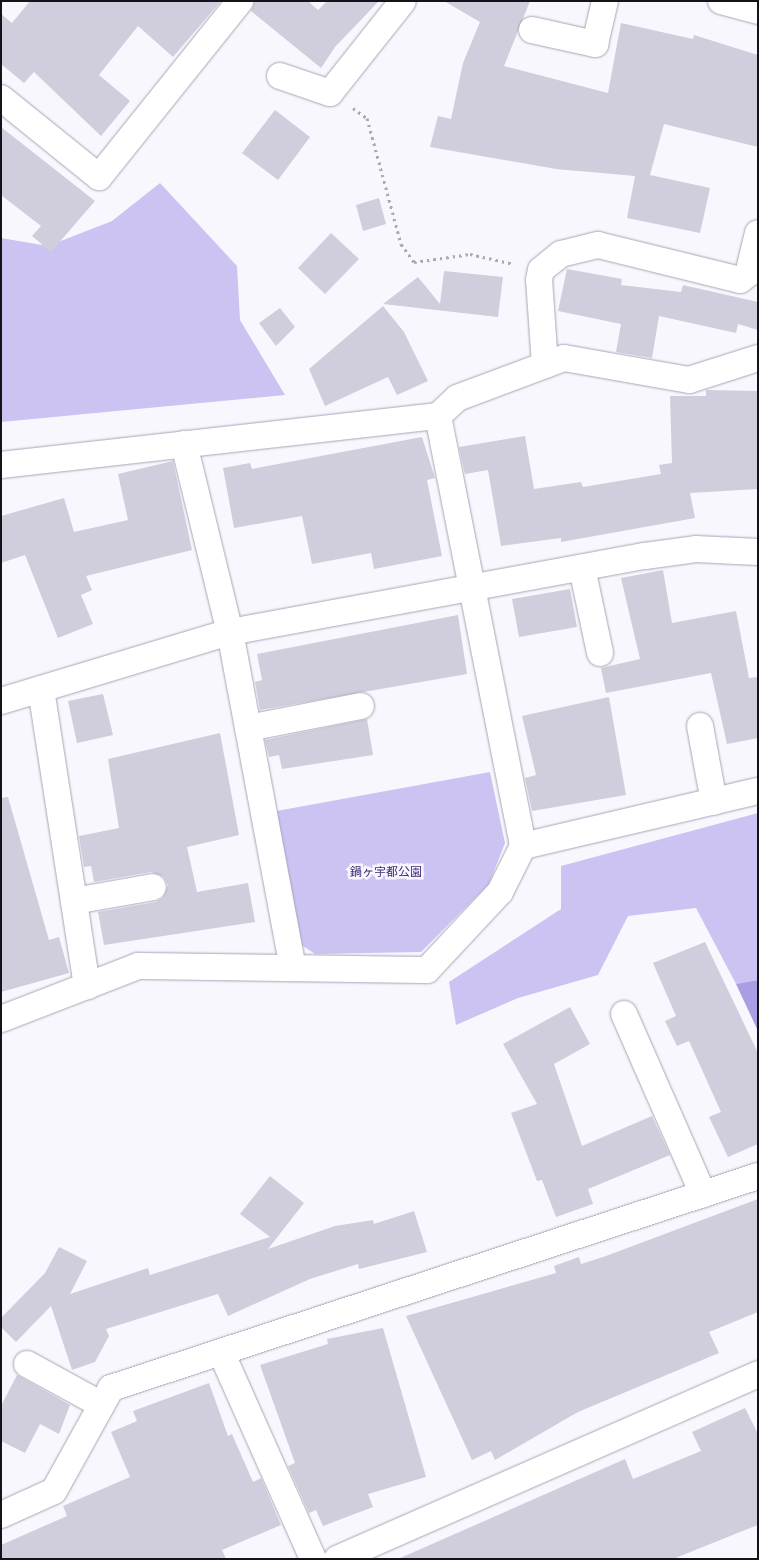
<!DOCTYPE html>
<html>
<head>
<meta charset="utf-8">
<style>
	body { margin:0 }
	#map { position:relative; width:759px; height:1560px; overflow:hidden; background:#f8f7fe; font-family:"Open Sans","Noto Sans JP",sans-serif }
	div>[style] { position:absolute }
	[style*='--x'] { left:calc(var(--x)*1px); top:calc(var(--y)*1px); width:calc(var(--w)*1px); rotate:calc(var(--a)*1deg) }
	.green>* { inset:0; background:#ccc3f3 }
	.water>* { inset:0; background:#ab9de1 }
	.building>* { inset:0; background:#d0cddd }
	.path>* { height:3px; margin-top:-1.5px; transform-origin:0; background:repeating-linear-gradient(90deg,#abaab0 0 2.5px,transparent 0 6.5px) }
	.roads { filter:drop-shadow(0 0 1px #a7a5b4) drop-shadow(0 0 1px #a7a5b4) }
	.minor>* { height:26px; margin:-13px; padding:0 13px; transform-origin:13px; border-radius:13px; background:#fff }
	span { translate:-50% -50%; white-space:nowrap; text-align:center; line-height:1.15; -webkit-text-stroke:5px #f8f7fe; paint-order:stroke }
	.park-label { font-size:12px; color:#432a79 }
	.frame { position:absolute; inset:0; border:2px solid #141319; pointer-events:none }
</style>
</head>
<body>
<div id="map">
	<div class="green">
		<i style="clip-path:polygon(160px 183px,237px 266px,240px 320px,285px 395px,1px 422px,1px 238px,48px 246px,112px 221px)"></i>
		<i style="clip-path:polygon(490px 772px,505px 843px,489px 884px,421px 952px,315px 954px,300px 944px,271px 812px)"></i>
		<i style="clip-path:polygon(758px 813px,758px 980px,736px 984px,696px 908px,628px 916px,598px 975px,518px 998px,456px 1025px,449px 982px,561px 909px,561px 866px)"></i>
	</div>
	<div class="water">
		<i style="clip-path:polygon(758px 980px,758px 1031px,736px 984px)"></i>
	</div>
	<div class="building">
		<i style="clip-path:polygon(30px 1px,221px 1px,173px 57px,138px 26px,99px 75px,130px 101px,101px 136px,34px 72px,24px 83px,1px 64px,1px 14px,12px 23px)"></i>
		<i style="clip-path:polygon(255px 1px,308px 1px,318px 10px,327px 1px,379px 1px,335px 47px,321px 68px,251px 11px)"></i>
		<i style="clip-path:polygon(444px 1px,530px 1px,504px 66px,608px 93px,621px 23px,693px 39px,694px 35px,758px 55px,758px 147px,664px 124px,650px 175px,710px 188px,700px 233px,627px 218px,635px 176px,556px 169px,430px 147px,438px 116px,451px 119px,463px 63px,480px 22px)"></i>
		<i style="clip-path:polygon(275px 110px,310px 137px,278px 180px,242px 153px)"></i>
		<i style="clip-path:polygon(1px 127px,95px 201px,51px 252px,32px 236px,41px 226px,1px 195px)"></i>
		<i style="clip-path:polygon(379px 198px,386px 224px,363px 231px,356px 205px)"></i>
		<i style="clip-path:polygon(331px 233px,359px 259px,325px 294px,298px 268px)"></i>
		<i style="clip-path:polygon(567px 269px,622px 279px,621px 285px,681px 292px,683px 285px,758px 302px,758px 330px,738px 324px,736px 333px,659px 316px,652px 358px,616px 352px,621px 324px,558px 311px)"></i>
		<i style="clip-path:polygon(444px 271px,503px 277px,498px 317px,383px 304px,418px 277px,440px 304px)"></i>
		<i style="clip-path:polygon(383px 306px,404px 332px,428px 381px,397px 395px,388px 377px,325px 406px,309px 369px)"></i>
		<i style="clip-path:polygon(280px 308px,295px 327px,276px 346px,259px 323px)"></i>
		<i style="clip-path:polygon(706px 390px,758px 391px,758px 489px,690px 493px,695px 518px,561px 542px,561px 538px,501px 546px,488px 470px,465px 474px,459px 447px,525px 436px,534px 489px,581px 482px,583px 487px,661px 474px,659px 465px,672px 463px,670px 396px,706px 396px)"></i>
		<i style="clip-path:polygon(422px 437px,435px 478px,427px 480px,442px 556px,374px 569px,371px 553px,312px 564px,302px 516px,234px 528px,223px 468px,250px 463px,252px 469px)"></i>
		<i style="clip-path:polygon(173px 461px,192px 550px,86px 576px,92px 590px,81px 595px,93px 624px,58px 638px,25px 555px,1px 563px,1px 516px,64px 498px,74px 532px,128px 520px,118px 474px)"></i>
		<i style="clip-path:polygon(663px 570px,672px 623px,736px 611px,749px 678px,758px 677px,758px 738px,727px 744px,711px 673px,606px 693px,601px 668px,640px 659px,621px 578px)"></i>
		<i style="clip-path:polygon(570px 589px,577px 627px,519px 637px,512px 599px)"></i>
		<i style="clip-path:polygon(458px 615px,467px 674px,260px 710px,255px 682px,262px 680px,257px 654px)"></i>
		<i style="clip-path:polygon(103px 694px,113px 735px,77px 743px,68px 701px)"></i>
		<i style="clip-path:polygon(609px 697px,626px 795px,532px 811px,525px 778px,536px 775px,522px 716px)"></i>
		<i style="clip-path:polygon(367px 719px,373px 755px,282px 769px,279px 755px,269px 757px,265px 740px)"></i>
		<i style="clip-path:polygon(220px 733px,239px 835px,187px 847px,197px 892px,248px 883px,255px 922px,104px 945px,98px 912px,156px 902px,163px 898px,168px 885px,164px 877px,151px 872px,94px 882px,91px 866px,84px 867px,79px 836px,119px 828px,108px 759px)"></i>
		<i style="clip-path:polygon(8px 797px,49px 940px,59px 937px,69px 973px,1px 992px,1px 798px)"></i>
		<i style="clip-path:polygon(705px 942px,758px 1053px,758px 1144px,728px 1157px,709px 1117px,721px 1112px,689px 1041px,677px 1046px,665px 1021px,676px 1016px,653px 963px)"></i>
		<i style="clip-path:polygon(570px 1007px,590px 1044px,554px 1064px,582px 1146px,652px 1116px,670px 1155px,588px 1189px,593px 1204px,556px 1217px,542px 1180px,537px 1181px,511px 1113px,537px 1104px,503px 1044px)"></i>
		<i style="clip-path:polygon(270px 1176px,304px 1203px,268px 1249px,335px 1226px,373px 1220px,374px 1224px,414px 1211px,427px 1252px,359px 1269px,358px 1264px,310px 1279px,228px 1316px,218px 1294px,106px 1329px,109px 1336px,95px 1362px,72px 1370px,51px 1306px,16px 1342px,1px 1327px,1px 1318px,45px 1273px,59px 1247px,87px 1261px,70px 1294px,148px 1268px,150px 1275px,270px 1237px,240px 1214px)"></i>
		<i style="clip-path:polygon(758px 1199px,758px 1312px,709px 1332px,719px 1353px,578px 1412px,495px 1460px,491px 1451px,472px 1460px,406px 1316px,556px 1273px,554px 1266px,579px 1257px,581px 1264px,606px 1256px)"></i>
		<i style="clip-path:polygon(383px 1328px,426px 1477px,368px 1494px,373px 1507px,323px 1526px,316px 1510px,309px 1513px,288px 1466px,295px 1463px,260px 1365px,328px 1344px,327px 1339px)"></i>
		<i style="clip-path:polygon(17px 1375px,70px 1405px,59px 1434px,40px 1424px,25px 1453px,1px 1441px,1px 1406px)"></i>
		<i style="clip-path:polygon(209px 1383px,228px 1436px,232px 1434px,253px 1482px,261px 1478px,281px 1525px,222px 1550px,226px 1559px,1px 1559px,1px 1545px,67px 1516px,63px 1506px,130px 1477px,111px 1432px,137px 1421px,133px 1411px)"></i>
		<i style="clip-path:polygon(745px 1408px,758px 1434px,758px 1525px,750px 1528px,673px 1559px,398px 1559px,625px 1459px,633px 1479px,701px 1451px,692px 1432px)"></i>
	</div>
	<div class="path">
		<i style="--x:353;--y:108;--w:17;--a:36"></i>
		<i style="--x:367;--y:118;--w:131;--a:74.9"></i>
		<i style="--x:401;--y:244;--w:22;--a:54"></i>
		<i style="--x:414;--y:262;--w:57;--a:-8.1"></i>
		<i style="--x:470;--y:254;--w:45;--a:12.8"></i>
	</div>
	<div class="roads">
		<div class="minor">
			<i style="--x:721;--y:1;--w:38;--a:15"></i>
			<i style="--x:532;--y:30;--w:65;--a:12.5"></i>
			<i style="--x:595;--y:44;--w:44;--a:-76.9"></i>
			<i style="--x:280;--y:76;--w:53;--a:18.8"></i>
			<i style="--x:330;--y:93;--w:117;--a:-51.6"></i>
			<i style="--x:1;--y:98;--w:126;--a:38.9"></i>
			<i style="--x:99;--y:177;--w:226;--a:-51.3"></i>
			<i style="--x:545;--y:365;--w:85;--a:-94"></i>
			<i style="--x:539;--y:280;--w:10;--a:-79"></i>
			<i style="--x:541;--y:270;--w:26;--a:-39"></i>
			<i style="--x:561;--y:254;--w:38;--a:-14"></i>
			<i style="--x:598;--y:245;--w:146;--a:13.8"></i>
			<i style="--x:740;--y:280;--w:10;--a:-37"></i>
			<i style="--x:748;--y:274;--w:42;--a:-76.3"></i>
			<i style="--x:438;--y:416;--w:438;--a:78.8"></i>
			<i style="--x:184;--y:444;--w:194;--a:76.3"></i>
			<i style="--x:230;--y:632;--w:342;--a:79.4"></i>
			<i style="--x:1;--y:465;--w:440;--a:-6.4"></i>
			<i style="--x:438;--y:416;--w:26;--a:-43"></i>
			<i style="--x:457;--y:398;--w:114;--a:-20.5"></i>
			<i style="--x:564;--y:358;--w:127;--a:10"></i>
			<i style="--x:689;--y:380;--w:72;--a:-17.7"></i>
			<i style="--x:582;--y:568;--w:87;--a:78"></i>
			<i style="--x:41;--y:689;--w:301;--a:81.2"></i>
			<i style="--x:1;--y:701;--w:239;--a:-16.8"></i>
			<i style="--x:230;--y:632;--w:422;--a:-10.4"></i>
			<i style="--x:645;--y:556;--w:51;--a:-7.8"></i>
			<i style="--x:696;--y:549;--w:62;--a:2.8"></i>
			<i style="--x:700;--y:726;--w:77;--a:79.6"></i>
			<i style="--x:248;--y:728;--w:115;--a:-11"></i>
			<i style="--x:74;--y:901;--w:80;--a:-10"></i>
			<i style="--x:624;--y:1014;--w:197;--a:66.3"></i>
			<i style="--x:1;--y:1019;--w:147;--a:-21.1"></i>
			<i style="--x:138;--y:966;--w:289;--a:0.8"></i>
			<i style="--x:427;--y:970;--w:107;--a:-46.9"></i>
			<i style="--x:500;--y:892;--w:51;--a:-63.4"></i>
			<i style="--x:523;--y:846;--w:241;--a:-13.2"></i>
			<i style="--x:221;--y:1352;--w:227;--a:66"></i>
			<i style="--x:27;--y:1364;--w:85;--a:28.7"></i>
			<i style="--x:1;--y:1515;--w:58;--a:-24.4"></i>
			<i style="--x:54;--y:1491;--w:118;--a:-61"></i>
			<i style="--x:111;--y:1388;--w:681;--a:-18.14"></i>
			<i style="--x:337;--y:1559;--w:460;--a:-23.7"></i>
		</div>
	</div>
	<div class="park-label">
		<span style="left:386px;top:872px">鍋ヶ宇都公園</span>
	</div>
	<div class="frame"></div>
</div>
</body>
</html>
